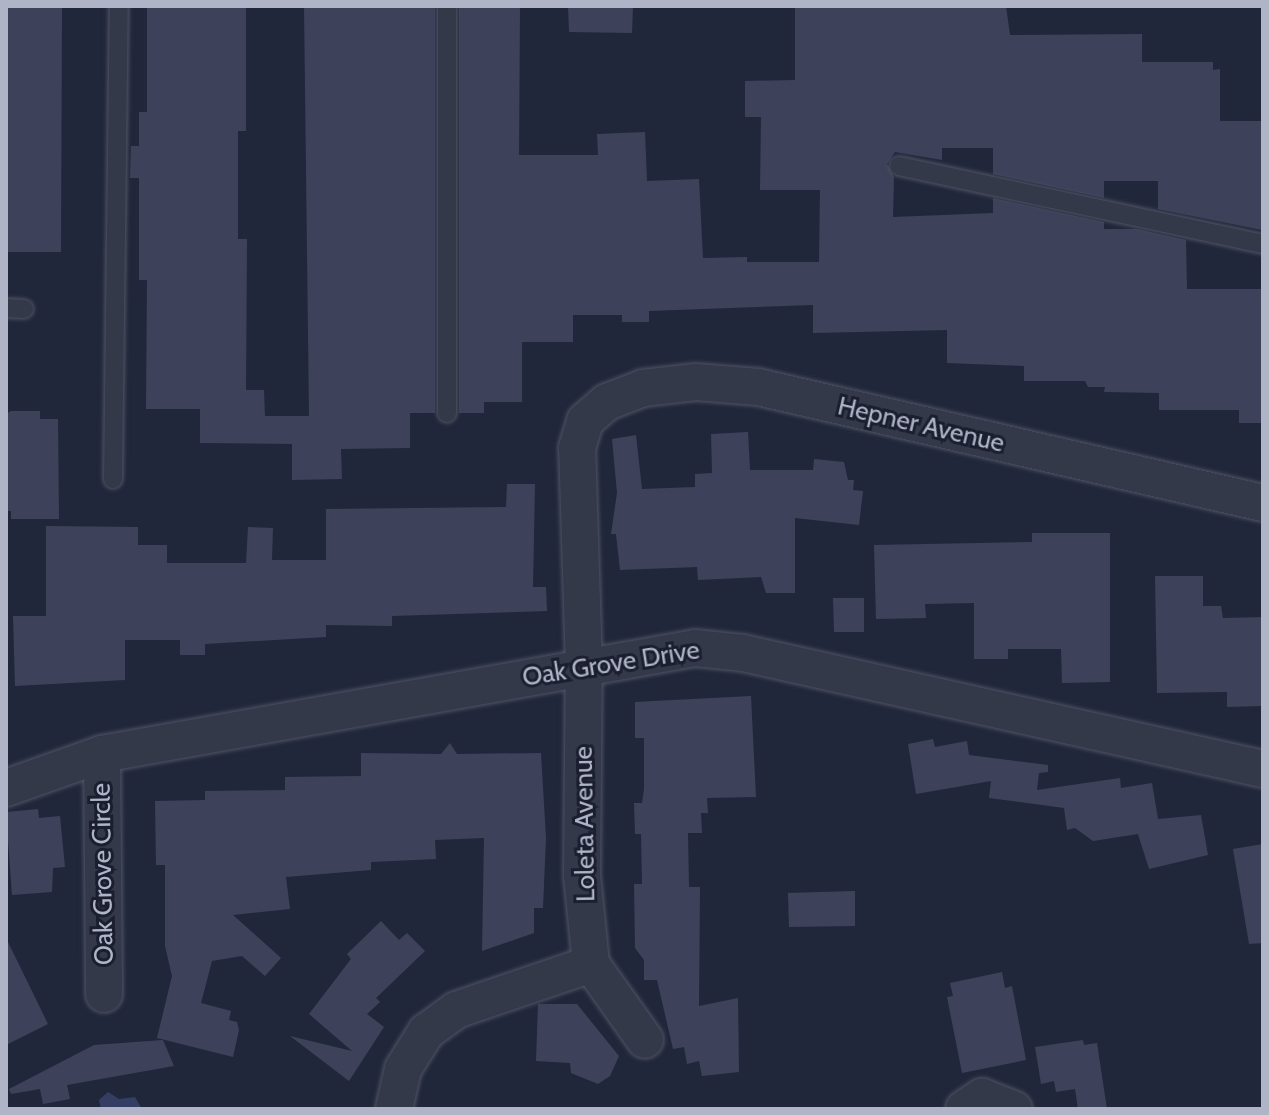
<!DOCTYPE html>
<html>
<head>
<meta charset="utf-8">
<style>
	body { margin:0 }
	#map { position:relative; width:1269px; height:1115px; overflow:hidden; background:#21273a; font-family:Cabin,sans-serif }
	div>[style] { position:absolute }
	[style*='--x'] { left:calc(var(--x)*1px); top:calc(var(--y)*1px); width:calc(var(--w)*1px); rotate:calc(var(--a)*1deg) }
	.water>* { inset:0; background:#343e62 }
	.building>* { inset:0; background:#3d425a }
	.roads { filter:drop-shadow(0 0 2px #4f5465) drop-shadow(0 0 2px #4f5465) }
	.lane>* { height:18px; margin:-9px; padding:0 9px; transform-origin:9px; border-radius:9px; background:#34394a }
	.street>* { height:36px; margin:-18px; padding:0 18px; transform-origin:18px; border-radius:18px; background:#34394a }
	span { translate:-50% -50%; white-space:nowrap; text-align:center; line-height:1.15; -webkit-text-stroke:6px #1a1e2f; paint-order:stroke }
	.street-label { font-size:26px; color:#afb4c6 }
	.frame { position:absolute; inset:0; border:8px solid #afb4c6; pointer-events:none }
</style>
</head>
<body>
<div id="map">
	<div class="water">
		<i style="clip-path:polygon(108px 1092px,119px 1099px,135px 1097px,142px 1109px,101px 1109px,99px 1100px)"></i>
	</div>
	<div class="building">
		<i style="clip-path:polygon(8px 6px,62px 6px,61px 252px,6px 252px)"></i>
		<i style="clip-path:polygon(147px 6px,246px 6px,246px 131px,238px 131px,238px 239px,247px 239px,246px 390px,264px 390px,265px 416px,309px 416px,304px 6px,435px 6px,435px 413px,410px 413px,410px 448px,341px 449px,342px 479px,292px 480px,292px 444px,200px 443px,200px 409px,146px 409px,147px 280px,139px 280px,139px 178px,130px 178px,131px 146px,139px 146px,139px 112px,147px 112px)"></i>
		<i style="clip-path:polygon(459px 6px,520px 6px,519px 155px,598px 155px,597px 134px,645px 132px,647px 181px,699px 179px,703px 258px,747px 257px,747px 262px,819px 262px,820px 190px,760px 190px,761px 117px,745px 117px,745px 81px,795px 80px,795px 6px,1006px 6px,1010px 35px,1142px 34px,1142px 62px,1213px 62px,1213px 70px,1220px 69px,1220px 121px,1263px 121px,1262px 230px,1158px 209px,1158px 181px,1104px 181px,1104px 198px,993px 174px,993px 148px,942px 148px,942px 160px,895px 152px,887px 164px,894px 177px,893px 217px,993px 213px,993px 198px,1104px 222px,1104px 229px,1137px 229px,1186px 240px,1187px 289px,1263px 289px,1263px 423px,1239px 423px,1239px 410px,1159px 410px,1159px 393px,1104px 392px,1105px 387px,1088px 387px,1085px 381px,1024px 381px,1024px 366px,947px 363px,947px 330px,813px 333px,813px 305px,649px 311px,649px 322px,622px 322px,622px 315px,573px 315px,573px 342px,522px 342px,522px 402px,484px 402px,484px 413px,459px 413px)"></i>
		<i style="clip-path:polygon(568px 6px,633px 6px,632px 33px,569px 32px)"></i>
		<i style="clip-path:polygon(11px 411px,40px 411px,40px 419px,58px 419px,59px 519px,11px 519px,11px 511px,7px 511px,6px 414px)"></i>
		<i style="clip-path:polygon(748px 432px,750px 470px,813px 470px,814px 459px,844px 462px,848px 480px,854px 480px,853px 490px,863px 491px,859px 525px,795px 518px,795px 593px,766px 593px,761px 577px,698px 580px,697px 567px,620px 570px,616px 534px,611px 534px,617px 493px,612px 439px,636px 435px,642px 489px,695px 487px,695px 474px,712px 473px,711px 434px)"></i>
		<i style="clip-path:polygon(507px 484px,535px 484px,533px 587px,546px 587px,547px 611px,392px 616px,392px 626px,326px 625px,326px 637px,205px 644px,205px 655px,180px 655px,180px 640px,125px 640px,125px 680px,15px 686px,13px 616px,46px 616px,46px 526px,138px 527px,138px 545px,167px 545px,167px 563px,246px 563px,248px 527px,273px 528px,272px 560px,326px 560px,326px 509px,506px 507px)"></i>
		<i style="clip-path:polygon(1032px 533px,1110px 533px,1110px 682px,1062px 683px,1061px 649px,1008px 649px,1008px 659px,974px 659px,974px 603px,925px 604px,926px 618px,876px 619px,874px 545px,1032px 542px)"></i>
		<i style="clip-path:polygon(1155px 576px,1203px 576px,1203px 606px,1221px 606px,1223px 618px,1263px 617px,1263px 706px,1227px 707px,1227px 692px,1157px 693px)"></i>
		<i style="clip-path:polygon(833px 598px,864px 598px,864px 632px,834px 632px)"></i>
		<i style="clip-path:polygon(751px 696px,756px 797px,707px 798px,708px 813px,701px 813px,702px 833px,688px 833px,689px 887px,700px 887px,699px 1006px,738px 998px,739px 1072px,702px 1076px,699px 1061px,687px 1064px,684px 1047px,673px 1049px,657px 980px,644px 980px,644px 960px,635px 948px,634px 884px,642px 884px,641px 834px,635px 834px,634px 803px,642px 803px,644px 789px,644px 738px,635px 738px,635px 702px)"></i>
		<i style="clip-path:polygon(933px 739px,935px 747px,967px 741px,969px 755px,1048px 765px,1048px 772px,1039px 773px,1037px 790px,1120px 778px,1121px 788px,1152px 783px,1158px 819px,1201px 815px,1208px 855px,1149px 869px,1138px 834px,1093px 841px,1075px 828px,1067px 830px,1064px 808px,989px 798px,991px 781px,916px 794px,908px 744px)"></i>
		<i style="clip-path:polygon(450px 743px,457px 754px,541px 753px,546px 838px,543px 908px,534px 908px,534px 933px,482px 951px,484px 838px,435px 840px,436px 859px,371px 862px,371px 870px,286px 877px,290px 909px,233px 915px,281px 958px,265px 976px,242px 956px,212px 961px,201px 1003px,231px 1011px,229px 1020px,237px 1022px,239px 1030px,233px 1057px,157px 1038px,172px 976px,165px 946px,165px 865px,156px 865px,155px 801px,205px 800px,205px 791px,285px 790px,285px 777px,361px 776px,361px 753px,441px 754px)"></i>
		<i style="clip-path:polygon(38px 809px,39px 818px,60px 816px,65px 867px,53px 868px,52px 892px,12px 895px,6px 812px)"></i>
		<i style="clip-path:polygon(1263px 844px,1263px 943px,1249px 944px,1233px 849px)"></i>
		<i style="clip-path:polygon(855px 891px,855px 926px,789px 927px,788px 893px)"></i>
		<i style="clip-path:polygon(381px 921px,399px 940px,407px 933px,425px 951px,376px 998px,380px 1002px,367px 1014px,384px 1027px,349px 1081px,290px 1036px,352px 1051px,309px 1014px,351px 959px,347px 954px)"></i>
		<i style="clip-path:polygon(6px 938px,48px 1024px,6px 1045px)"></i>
		<i style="clip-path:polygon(1002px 972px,1005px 988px,1012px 986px,1026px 1060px,962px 1073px,947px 997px,953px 996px,950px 983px)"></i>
		<i style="clip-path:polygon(538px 1004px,577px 1004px,619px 1056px,610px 1076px,598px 1084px,571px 1073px,570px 1063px,536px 1061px)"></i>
		<i style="clip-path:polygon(163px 1040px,174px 1066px,67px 1085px,70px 1099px,43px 1104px,40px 1089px,11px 1094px,9px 1089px,94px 1045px)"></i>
		<i style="clip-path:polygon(1083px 1040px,1084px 1045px,1097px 1043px,1107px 1109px,1078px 1109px,1075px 1089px,1056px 1092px,1054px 1081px,1041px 1084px,1035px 1047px)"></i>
	</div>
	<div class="roads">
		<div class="lane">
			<i style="--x:447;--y:6;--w:407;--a:90"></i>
			<i style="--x:899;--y:166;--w:372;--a:12.1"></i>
			<i style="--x:6;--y:308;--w:18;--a:3"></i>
			<i style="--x:113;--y:479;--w:473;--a:-89.3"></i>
		</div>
		<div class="street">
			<i style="--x:102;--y:754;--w:240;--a:89.5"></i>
			<i style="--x:6;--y:788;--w:102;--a:-19.5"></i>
			<i style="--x:102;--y:754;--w:602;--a:-10.13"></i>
			<i style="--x:695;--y:648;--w:48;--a:5.9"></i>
			<i style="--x:743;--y:653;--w:533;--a:12.58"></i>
			<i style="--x:591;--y:964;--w:93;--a:54.6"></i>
			<i style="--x:394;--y:1109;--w:41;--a:-77.3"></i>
			<i style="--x:403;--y:1069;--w:44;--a:-58.1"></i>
			<i style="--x:426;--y:1032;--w:37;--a:-36"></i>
			<i style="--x:456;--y:1010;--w:143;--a:-18.8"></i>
			<i style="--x:591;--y:964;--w:88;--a:-95.8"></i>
			<i style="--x:582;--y:876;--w:209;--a:-89.5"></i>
			<i style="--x:584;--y:667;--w:219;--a:-91.8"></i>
			<i style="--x:577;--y:448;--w:28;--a:-73"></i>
			<i style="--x:585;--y:421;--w:29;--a:-41"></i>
			<i style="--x:607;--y:402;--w:39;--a:-21"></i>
			<i style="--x:643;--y:388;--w:53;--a:-6.5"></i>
			<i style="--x:696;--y:382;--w:62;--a:4.6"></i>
			<i style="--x:758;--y:387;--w:518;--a:12.94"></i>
			<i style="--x:964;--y:1109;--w:22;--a:-34"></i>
			<i style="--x:982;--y:1097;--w:34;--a:21"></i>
		</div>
	</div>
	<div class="street-label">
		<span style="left:921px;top:425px;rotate:13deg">Hepner Avenue</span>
		<span style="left:611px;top:664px;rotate:-9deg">Oak Grove Drive</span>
		<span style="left:585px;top:824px;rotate:-91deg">Loleta Avenue</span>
		<span style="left:103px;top:874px;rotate:-91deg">Oak Grove Circle</span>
	</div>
	<div class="frame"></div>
</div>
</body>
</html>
